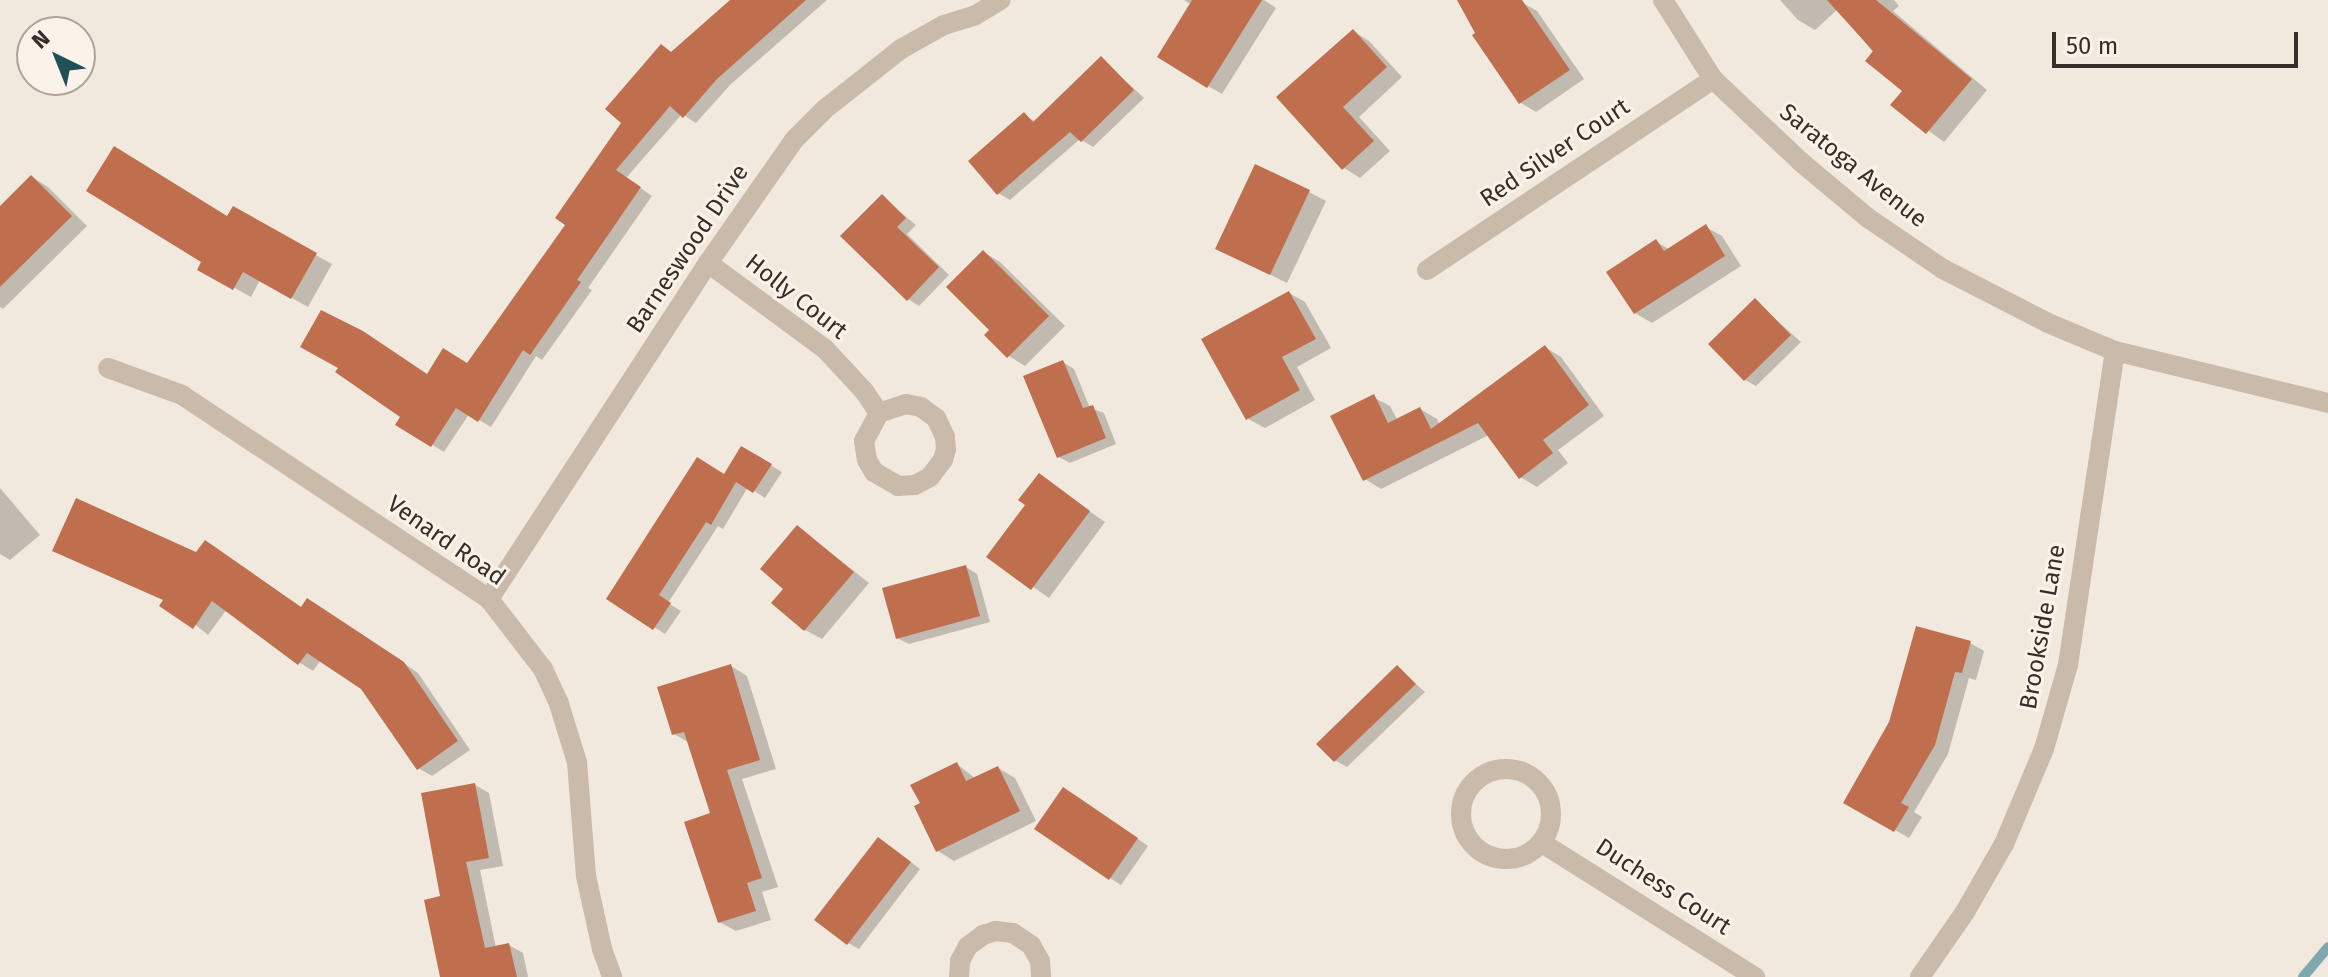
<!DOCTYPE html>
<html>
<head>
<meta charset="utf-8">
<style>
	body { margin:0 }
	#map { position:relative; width:2328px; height:977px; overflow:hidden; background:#f1e9de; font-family:"Fira Sans",sans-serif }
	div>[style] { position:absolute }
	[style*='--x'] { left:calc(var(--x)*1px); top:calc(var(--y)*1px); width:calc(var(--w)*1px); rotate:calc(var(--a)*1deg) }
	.shadow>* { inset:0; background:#0003 }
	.stream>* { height:10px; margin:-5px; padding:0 5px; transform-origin:5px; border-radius:5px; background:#7ea8ad }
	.building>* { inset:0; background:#bf6f4e }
	.minor>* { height:20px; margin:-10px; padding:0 10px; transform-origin:10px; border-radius:10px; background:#c9baaa }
	.minor>.ring { margin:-10px; padding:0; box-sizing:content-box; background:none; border:20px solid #c9baaa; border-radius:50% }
	span { translate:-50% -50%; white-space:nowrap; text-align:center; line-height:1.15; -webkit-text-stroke:6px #f9f3ea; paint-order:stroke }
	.street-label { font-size:24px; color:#372e29 }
	.north { position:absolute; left:16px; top:16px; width:80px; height:80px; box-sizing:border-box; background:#f9f3ea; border:2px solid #aba49d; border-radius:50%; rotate:317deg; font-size:22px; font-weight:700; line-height:32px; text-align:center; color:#372e29 }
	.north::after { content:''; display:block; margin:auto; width:28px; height:36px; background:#215056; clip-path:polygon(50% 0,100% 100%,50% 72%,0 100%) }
	.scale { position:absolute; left:2052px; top:32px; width:246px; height:36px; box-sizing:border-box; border:4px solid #372e29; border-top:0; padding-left:10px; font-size:24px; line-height:28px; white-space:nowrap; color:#372e29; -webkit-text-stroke:6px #f9f3ea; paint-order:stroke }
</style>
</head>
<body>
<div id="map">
	<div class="shadow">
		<i style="clip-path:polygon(733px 0,827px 0,730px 85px,696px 123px,682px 114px,626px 178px,652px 196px,588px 288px,592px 290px,542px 360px,536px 356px,491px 427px,469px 414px,444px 452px,398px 424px,428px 376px,468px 365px,568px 225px,662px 46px,673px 53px)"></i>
		<i style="clip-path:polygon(1184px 0,1264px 0,1276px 8px,1222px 94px,1208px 86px,1192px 5px)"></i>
		<i style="clip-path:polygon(1460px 0,1518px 0,1537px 11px,1584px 79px,1536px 112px,1521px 103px,1475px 36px,1478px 34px)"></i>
		<i style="clip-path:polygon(1780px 0,1894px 0,1899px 6px,1893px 11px,1987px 90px,1944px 142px,1893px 105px,1904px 90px,1838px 9px,1815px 30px,1798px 20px)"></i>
		<i style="clip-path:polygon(1353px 31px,1369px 41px,1402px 77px,1359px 117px,1390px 151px,1360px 178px,1344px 168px,1279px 97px)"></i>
		<i style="clip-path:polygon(1101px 58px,1144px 98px,1093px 147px,1080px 139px,1010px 200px,998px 193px,1024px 115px,1036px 122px)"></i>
		<i style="clip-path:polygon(32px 177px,48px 187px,87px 226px,3px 309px,0 307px,0 209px)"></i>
		<i style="clip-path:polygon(1309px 192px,1326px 201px,1287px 283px,1218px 249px)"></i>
		<i style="clip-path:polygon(882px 197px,916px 225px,907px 234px,949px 275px,919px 306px,908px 299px)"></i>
		<i style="clip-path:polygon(233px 209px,332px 264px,308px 307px,260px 280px,251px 297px,200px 269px)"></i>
		<i style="clip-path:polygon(1706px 227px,1722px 236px,1741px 266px,1652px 323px,1635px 313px,1657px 242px,1670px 250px)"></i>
		<i style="clip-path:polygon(983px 252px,1000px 262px,1065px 326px,1025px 366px,1009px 356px,992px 330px)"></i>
		<i style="clip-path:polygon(1289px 293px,1305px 302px,1331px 348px,1297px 367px,1315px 400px,1265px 428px,1248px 419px)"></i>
		<i style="clip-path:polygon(1755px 301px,1801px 342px,1756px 386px,1745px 380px)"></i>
		<i style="clip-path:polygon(1545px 347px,1561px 357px,1604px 416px,1558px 450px,1568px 463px,1537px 487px,1520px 477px,1489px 435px,1381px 489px,1365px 479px,1373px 397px,1390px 406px,1398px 421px,1420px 409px,1437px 419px,1440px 425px)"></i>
		<i style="clip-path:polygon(1063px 362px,1074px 369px,1090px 408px,1104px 413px,1116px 444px,1070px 463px,1059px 457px)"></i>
		<i style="clip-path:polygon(742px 448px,782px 472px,765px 498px,748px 487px,723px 529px,718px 526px,668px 603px,681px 611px,665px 634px,609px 598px,725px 476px)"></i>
		<i style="clip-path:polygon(1039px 476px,1105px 522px,1049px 598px,989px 556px,1028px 504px)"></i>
		<i style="clip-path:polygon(0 488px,40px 535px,10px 560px,0 554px)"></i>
		<i style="clip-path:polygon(798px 527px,869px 583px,822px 639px,805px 630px,786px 588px)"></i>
		<i style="clip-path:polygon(69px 558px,303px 609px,322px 608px,418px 673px,470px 750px,432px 776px,418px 768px,362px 687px,321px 660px,313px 671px,276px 648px,227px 609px,208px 635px,165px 600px)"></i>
		<i style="clip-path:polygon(966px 567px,977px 574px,990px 622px,909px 644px,897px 638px)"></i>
		<i style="clip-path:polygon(1970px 643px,1984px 651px,1976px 680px,1969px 678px,1948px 754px,1914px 812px,1922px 817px,1909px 838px,1846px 802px)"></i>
		<i style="clip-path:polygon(731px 666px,747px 676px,776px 769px,742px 779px,778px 887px,762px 892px,771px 920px,736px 931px,719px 922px,712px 815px,690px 743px,674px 734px)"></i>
		<i style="clip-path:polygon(1398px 668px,1425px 692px,1347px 767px,1336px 761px,1319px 744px)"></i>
		<i style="clip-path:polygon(957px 764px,976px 779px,998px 768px,1015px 778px,1036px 821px,954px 861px,938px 851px)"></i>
		<i style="clip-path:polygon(475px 785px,489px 793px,503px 866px,480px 870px,496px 948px,509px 945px,523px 953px,528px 977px,443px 977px)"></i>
		<i style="clip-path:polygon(1075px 795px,1148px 846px,1121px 885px,1110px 878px)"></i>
		<i style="clip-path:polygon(890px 846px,920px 869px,859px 949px,848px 943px)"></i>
	</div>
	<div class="stream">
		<i style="--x:2303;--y:977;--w:39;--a:-50"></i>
	</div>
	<div class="building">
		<i style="clip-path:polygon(730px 0,806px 0,717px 79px,683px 118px,670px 106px,616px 170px,641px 187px,577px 280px,581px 282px,530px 355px,523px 350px,478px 422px,456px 408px,431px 447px,395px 425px,400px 417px,335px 372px,338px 368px,300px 347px,321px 310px,363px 331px,427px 374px,443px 348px,467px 363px,565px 225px,555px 218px,621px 123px,605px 109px,661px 44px,671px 52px)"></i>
		<i style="clip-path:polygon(1192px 0,1262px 0,1207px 88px,1157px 57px)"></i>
		<i style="clip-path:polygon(1457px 0,1522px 0,1570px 70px,1519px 104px,1472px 35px,1475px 33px)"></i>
		<i style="clip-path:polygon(1827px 0,1876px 0,1972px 79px,1926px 134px,1890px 105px,1902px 91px,1865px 61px,1873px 51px)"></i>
		<i style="clip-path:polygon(1353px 29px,1387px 67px,1343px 107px,1374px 141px,1342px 170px,1276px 97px)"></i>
		<i style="clip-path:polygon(1101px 56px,1134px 90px,1081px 142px,1070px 132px,997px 195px,968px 161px,1024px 112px,1033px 122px)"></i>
		<i style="clip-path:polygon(114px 146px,227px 216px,233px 206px,317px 253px,291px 299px,243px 272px,233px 290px,197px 270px,201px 262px,86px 191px)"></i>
		<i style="clip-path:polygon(1255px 164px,1310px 190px,1270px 275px,1215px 249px)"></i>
		<i style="clip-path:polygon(31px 175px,72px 216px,0 287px,0 206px)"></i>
		<i style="clip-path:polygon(882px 194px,906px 218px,897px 227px,939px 267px,907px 301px,840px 236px)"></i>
		<i style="clip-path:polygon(1706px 224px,1725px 256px,1634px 314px,1606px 272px,1656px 239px,1664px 251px)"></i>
		<i style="clip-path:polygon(983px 250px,1049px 316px,1007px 358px,984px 335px,989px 330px,946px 287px)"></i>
		<i style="clip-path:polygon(1289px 291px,1316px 339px,1282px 357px,1300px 390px,1246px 420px,1201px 339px)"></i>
		<i style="clip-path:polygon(1755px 298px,1791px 335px,1744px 381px,1708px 344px)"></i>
		<i style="clip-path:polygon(1545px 345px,1589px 405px,1543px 440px,1553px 453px,1519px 479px,1478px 423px,1363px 481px,1330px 416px,1374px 394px,1388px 423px,1420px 407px,1431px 429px)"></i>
		<i style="clip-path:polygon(1063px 360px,1083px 408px,1093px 405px,1106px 438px,1057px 458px,1023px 376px)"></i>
		<i style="clip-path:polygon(741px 446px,772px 464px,753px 493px,736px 482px,711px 525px,706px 522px,659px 595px,671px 603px,653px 630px,606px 599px,697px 457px,724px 474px)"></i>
		<i style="clip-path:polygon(1039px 473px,1090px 511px,1031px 590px,986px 557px,1025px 505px,1018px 500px)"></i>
		<i style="clip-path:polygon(76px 498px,196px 552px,205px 540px,301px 607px,307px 598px,404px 662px,458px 741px,417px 770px,361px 689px,307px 653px,298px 665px,212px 601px,193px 629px,159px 606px,163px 600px,52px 551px)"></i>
		<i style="clip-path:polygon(797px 525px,854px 572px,804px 631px,771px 603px,783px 589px,760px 569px)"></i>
		<i style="clip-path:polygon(966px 565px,980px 616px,896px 639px,882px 588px)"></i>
		<i style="clip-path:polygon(1916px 626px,1971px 641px,1962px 673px,1955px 672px,1935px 745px,1901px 803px,1909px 807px,1894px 832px,1843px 803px,1889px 722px)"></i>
		<i style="clip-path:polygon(731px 664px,760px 760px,727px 770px,762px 878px,747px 883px,756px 911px,718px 923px,684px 822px,710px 813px,684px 732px,672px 735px,657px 687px)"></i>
		<i style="clip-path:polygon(1397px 665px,1416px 684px,1334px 762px,1316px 744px)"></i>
		<i style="clip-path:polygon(957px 762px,966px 781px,998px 766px,1020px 811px,936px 852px,914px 806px,920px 803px,910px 785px)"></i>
		<i style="clip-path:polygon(475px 783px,489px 858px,466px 862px,485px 948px,509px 943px,517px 977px,440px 977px,424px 900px,440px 896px,421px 793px)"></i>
		<i style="clip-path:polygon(1063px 787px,1138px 838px,1109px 880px,1034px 829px)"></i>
		<i style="clip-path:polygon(878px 837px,911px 862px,847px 945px,814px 920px)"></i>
	</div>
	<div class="minor">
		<i style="--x:1663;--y:0;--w:93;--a:57.7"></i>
		<i style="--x:1713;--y:79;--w:121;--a:43.3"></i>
		<i style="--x:1801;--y:162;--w:87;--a:39.9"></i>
		<i style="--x:1868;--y:218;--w:91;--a:34.2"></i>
		<i style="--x:1943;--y:269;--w:118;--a:27.2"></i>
		<i style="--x:2048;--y:323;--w:73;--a:22.7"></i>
		<i style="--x:2115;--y:351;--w:219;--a:13.7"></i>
		<i style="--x:708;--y:263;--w:145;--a:36.3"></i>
		<i style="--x:825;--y:349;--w:57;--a:47.1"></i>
		<i style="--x:864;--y:391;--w:27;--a:56"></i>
		<i style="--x:879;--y:413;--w:32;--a:118"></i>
		<i style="--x:864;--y:441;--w:19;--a:81"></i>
		<i style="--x:867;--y:460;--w:14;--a:60"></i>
		<i style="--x:874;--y:472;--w:28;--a:30"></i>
		<i style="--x:898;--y:486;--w:17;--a:-3"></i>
		<i style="--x:915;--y:485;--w:17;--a:-28"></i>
		<i style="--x:930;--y:477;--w:21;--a:-53"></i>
		<i style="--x:943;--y:460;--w:11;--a:-75"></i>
		<i style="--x:946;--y:449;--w:12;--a:-95"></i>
		<i style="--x:945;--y:437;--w:21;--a:-115"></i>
		<i style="--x:936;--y:418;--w:19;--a:-144"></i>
		<i style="--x:921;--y:407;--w:15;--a:-169"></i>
		<i style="--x:906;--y:404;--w:28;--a:162"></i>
		<i style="--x:1427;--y:270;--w:344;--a:-33.7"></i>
		<i style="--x:108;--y:368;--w:79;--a:20"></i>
		<i style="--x:182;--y:395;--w:369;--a:33.6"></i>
		<i style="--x:489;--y:599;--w:88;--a:52.4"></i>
		<i style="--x:543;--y:669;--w:38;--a:65"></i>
		<i style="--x:559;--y:704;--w:61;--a:72.8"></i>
		<i style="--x:577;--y:762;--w:114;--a:85.5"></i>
		<i style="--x:586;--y:876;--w:75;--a:77.6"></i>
		<i style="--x:602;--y:949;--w:30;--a:70"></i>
		<i style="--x:489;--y:599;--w:401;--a:-56.9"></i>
		<i style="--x:708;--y:263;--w:150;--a:-55"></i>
		<i style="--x:794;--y:140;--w:44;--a:-45"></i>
		<i style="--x:825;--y:109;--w:97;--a:-38.3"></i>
		<i style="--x:901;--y:49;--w:49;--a:-29.2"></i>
		<i style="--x:944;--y:25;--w:31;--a:-17"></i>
		<i style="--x:974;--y:16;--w:31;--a:-31"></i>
		<i class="ring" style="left:1461px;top:769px;width:70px;height:70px"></i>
		<i style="--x:1542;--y:843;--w:252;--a:32.2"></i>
		<i style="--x:959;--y:977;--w:16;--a:-86"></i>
		<i style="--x:960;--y:961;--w:17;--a:-62"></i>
		<i style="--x:968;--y:946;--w:19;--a:-36"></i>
		<i style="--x:983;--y:935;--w:14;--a:-17"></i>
		<i style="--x:996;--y:931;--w:17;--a:7"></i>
		<i style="--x:1013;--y:933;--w:22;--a:34"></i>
		<i style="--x:1031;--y:945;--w:18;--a:61"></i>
		<i style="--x:1040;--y:961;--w:16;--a:86"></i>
		<i style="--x:1920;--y:977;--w:79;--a:-55.3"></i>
		<i style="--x:1965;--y:912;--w:78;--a:-60.2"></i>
		<i style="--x:2004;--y:844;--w:103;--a:-67.2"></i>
		<i style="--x:2044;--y:749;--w:87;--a:-74.1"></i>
		<i style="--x:2068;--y:665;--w:317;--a:-81.5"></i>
	</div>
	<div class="street-label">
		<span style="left:1555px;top:153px;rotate:-34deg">Red Silver Court</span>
		<span style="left:1853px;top:166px;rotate:39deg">Saratoga Avenue</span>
		<span style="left:688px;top:249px;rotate:-56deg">Barneswood Drive</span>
		<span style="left:796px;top:297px;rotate:38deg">Holly Court</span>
		<span style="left:446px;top:541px;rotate:35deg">Venard Road</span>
		<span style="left:2043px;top:627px;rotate:-80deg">Brookside Lane</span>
		<span style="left:1663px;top:887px;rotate:33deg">Duchess Court</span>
	</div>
	<div class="north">N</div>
	<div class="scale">50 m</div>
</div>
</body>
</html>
